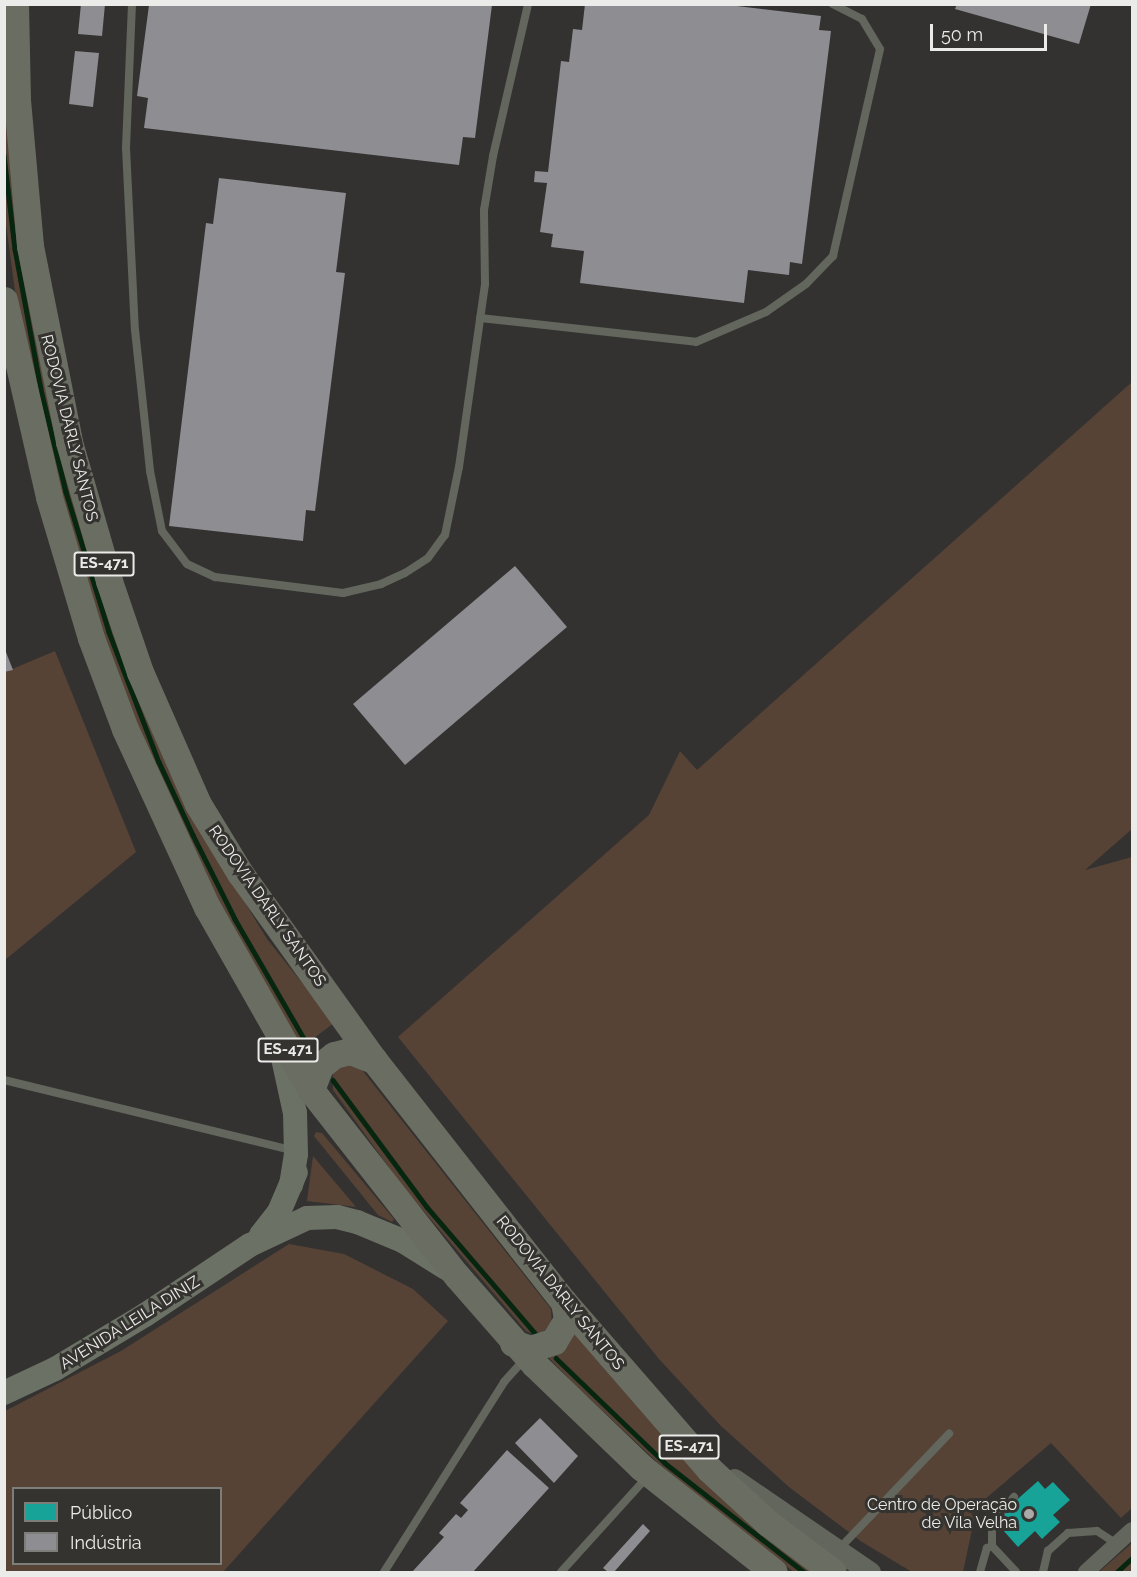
<!DOCTYPE html>
<html>
<head>
<meta charset="utf-8">
<style>
	body { margin:0 }
	#map { position:relative; width:1137px; height:1577px; overflow:hidden; background:#333231; font-family:Raleway,sans-serif }
	div>[style] { position:absolute }
	[style*='--x'] { left:calc(var(--x)*1px); top:calc(var(--y)*1px); width:calc(var(--w)*1px); rotate:calc(var(--a)*1deg) }
	.green>* { inset:0; background:#564336 }
	.public>* { inset:0; background:#17a398 }
	.industry>* { inset:0; background:#8d8d92 }
	.stream>* { height:4.5px; margin:-2.25px; padding:0 2.25px; transform-origin:2.25px; border-radius:2.25px; background:#062610 }
	.service>* { height:8px; margin:-4px; padding:0 4px; transform-origin:4px; border-radius:4px; background:#62665c }
	.minor>* { height:16px; margin:-8px; padding:0 8px; transform-origin:8px; border-radius:8px; background:#62665c }
	.tertiary>* { height:21px; margin:-10.5px; padding:0 10.5px; transform-origin:10.5px; border-radius:10.5px; background:#62665c }
	.secondary>* { height:24px; margin:-12px; padding:0 12px; transform-origin:12px; border-radius:12px; background:#6b7164 }
	.primary>* { height:27px; margin:-13.5px; padding:0 13.5px; transform-origin:13.5px; border-radius:13.5px; background:#6a6e62 }
	.dots>* { width:16px; height:16px; translate:-50% -50%; box-sizing:border-box; border:3px solid #343330; border-radius:50% }
	span { translate:-50% -50%; white-space:nowrap; text-align:center; line-height:1.15; -webkit-text-stroke:6px #343330; paint-order:stroke }
	.shield-label span { padding:2px 4px; background:#343330; border:2px solid; border-radius:4px; -webkit-text-stroke-width:0 }
	.shield-label { font-size:15px; color:#ebebe9; font-weight:700 }
	.street-label { font-size:16px; color:#ebebe9 }
	.poi-label { font-size:16px; color:#ebebe9 }
	.right { translate:-100% -50%; text-align:right }
	.frame { position:absolute; inset:0; border:6px solid #ebebe9; pointer-events:none }
	.legend { position:absolute; left:12px; top:1487px; width:210px; height:78px; box-sizing:border-box; background:#343330; border:2px solid #7d7d7a; margin:0; padding:8px 10px; list-style:none; font-size:18px; color:#ebebe9 }
	.legend li { display:flex; align-items:center; gap:12px; height:30px }
	.legend b { width:30px; border:2px solid #7d7d7a }
	.scale { position:absolute; left:930px; top:24px; width:117px; height:27px; box-sizing:border-box; border:3px solid #ebebe9; border-top:0; padding-left:8px; font-size:18px; line-height:21px; white-space:nowrap; color:#ebebe9; -webkit-text-stroke:4px #343330; paint-order:stroke }
</style>
</head>
<body>
<div id="map">
	<div class="green">
		<i style="clip-path:polygon(4px 5px,21px 247px,194px 819px,267px 939px,334px 1023px,302px 1047px,240px 945px,155px 770px,103px 634px,60px 494px,16px 298px,5px 217px)"></i>
		<i style="clip-path:polygon(1132px 382px,1132px 829px,1085px 870px,1132px 857px,1132px 1508px,1121px 1518px,1051px 1443px,977px 1506px,963px 1572px,912px 1572px,862px 1542px,789px 1487px,721px 1426px,659px 1359px,398px 1037px,649px 815px,680px 751px,697px 770px)"></i>
		<i style="clip-path:polygon(55px 651px,136px 852px,5px 960px,5px 672px)"></i>
		<i style="clip-path:polygon(346px 1064px,362px 1070px,551px 1309px,552px 1327px,535px 1335px,526px 1331px,403px 1187px,333px 1090px,333px 1073px)"></i>
		<i style="clip-path:polygon(316px 1132px,322px 1133px,394px 1219px,392px 1222px,378px 1215px,314px 1136px)"></i>
		<i style="clip-path:polygon(313px 1156px,356px 1207px,307px 1201px)"></i>
		<i style="clip-path:polygon(evenodd,289px 1244px,344px 1254px,413px 1289px,448px 1321px,223px 1572px,5px 1572px,5px 1411px,121px 1351px,289px 1244px,220px 1488px,220px 1564px,14px 1564px,14px 1488px,220px 1488px)"></i>
		<i style="clip-path:polygon(576px 1330px,820px 1572px,794px 1572px,757px 1545px,658px 1463px,573px 1383px,548px 1357px,567px 1347px)"></i>
		<i style="clip-path:polygon(1132px 1543px,1132px 1572px,1099px 1572px)"></i>
	</div>
	<div class="public">
		<i style="clip-path:polygon(1038px 1481px,1045px 1489px,1053px 1482px,1070px 1500px,1053px 1515px,1060px 1522px,1042px 1539px,1035px 1531px,1018px 1547px,1002px 1529px,1011px 1522px,1002px 1513px)"></i>
	</div>
	<div class="industry">
		<i style="clip-path:polygon(81px 4px,105px 4px,102px 36px,78px 34px)"></i>
		<i style="clip-path:polygon(585px 4px,720px 4px,821px 16px,819px 30px,831px 31px,802px 264px,790px 262px,789px 275px,748px 270px,744px 303px,580px 283px,584px 251px,551px 247px,553px 234px,540px 232px,547px 183px,534px 182px,535px 171px,548px 172px,561px 61px,569px 62px,573px 29px,582px 30px)"></i>
		<i style="clip-path:polygon(957px 4px,1091px 4px,1079px 44px,955px 9px)"></i>
		<i style="clip-path:polygon(149px 5px,492px 5px,475px 138px,463px 137px,459px 165px,144px 128px,148px 98px,137px 96px)"></i>
		<i style="clip-path:polygon(75px 51px,99px 53px,93px 107px,69px 104px)"></i>
		<i style="clip-path:polygon(219px 178px,346px 193px,336px 272px,345px 273px,315px 511px,306px 510px,303px 541px,169px 526px,206px 223px,213px 224px)"></i>
		<i style="clip-path:polygon(515px 566px,567px 627px,405px 765px,353px 704px)"></i>
		<i style="clip-path:polygon(4px 647px,13px 670px,4px 672px)"></i>
		<i style="clip-path:polygon(540px 1418px,578px 1456px,554px 1483px,515px 1443px)"></i>
		<i style="clip-path:polygon(507px 1450px,549px 1488px,473px 1572px,412px 1572px,444px 1537px,439px 1533px,456px 1514px,461px 1518px,468px 1510px,460px 1503px)"></i>
		<i style="clip-path:polygon(643px 1524px,650px 1531px,614px 1572px,608px 1572px,603px 1568px)"></i>
	</div>
	<div class="stream">
		<i style="--x:4;--y:155;--w:95;--a:83.3"></i>
		<i style="--x:15;--y:249;--w:147;--a:79.5"></i>
		<i style="--x:42;--y:394;--w:101;--a:76.2"></i>
		<i style="--x:66;--y:492;--w:146;--a:72.9"></i>
		<i style="--x:109;--y:632;--w:139;--a:69"></i>
		<i style="--x:159;--y:762;--w:81;--a:65"></i>
		<i style="--x:193;--y:835;--w:94;--a:63.4"></i>
		<i style="--x:235;--y:919;--w:140;--a:60"></i>
		<i style="--x:333;--y:1080;--w:158;--a:53.5"></i>
		<i style="--x:427;--y:1207;--w:166;--a:49.4"></i>
		<i style="--x:556;--y:1358;--w:151;--a:43.9"></i>
		<i style="--x:665;--y:1463;--w:177;--a:38.1"></i>
		<i style="--x:1117;--y:1572;--w:21;--a:-43"></i>
	</div>
	<div class="service">
		<i style="--x:132;--y:4;--w:144;--a:92.4"></i>
		<i style="--x:126;--y:148;--w:182;--a:87.2"></i>
		<i style="--x:135;--y:330;--w:142;--a:83.9"></i>
		<i style="--x:150;--y:471;--w:61;--a:78.7"></i>
		<i style="--x:162;--y:531;--w:41;--a:52.9"></i>
		<i style="--x:187;--y:564;--w:31;--a:25"></i>
		<i style="--x:215;--y:577;--w:129;--a:7.1"></i>
		<i style="--x:343;--y:593;--w:39;--a:-13"></i>
		<i style="--x:381;--y:584;--w:26;--a:-25"></i>
		<i style="--x:405;--y:573;--w:27;--a:-33"></i>
		<i style="--x:428;--y:558;--w:29;--a:-54"></i>
		<i style="--x:445;--y:535;--w:69;--a:-78.4"></i>
		<i style="--x:459;--y:467;--w:185;--a:-81.9"></i>
		<i style="--x:485;--y:284;--w:74;--a:-90.8"></i>
		<i style="--x:484;--y:210;--w:55;--a:-80.5"></i>
		<i style="--x:493;--y:156;--w:156;--a:-77"></i>
		<i style="--x:480;--y:318;--w:217;--a:6.3"></i>
		<i style="--x:696;--y:342;--w:76;--a:-23.2"></i>
		<i style="--x:766;--y:312;--w:49;--a:-35"></i>
		<i style="--x:806;--y:284;--w:39;--a:-46"></i>
		<i style="--x:833;--y:256;--w:212;--a:-77.2"></i>
		<i style="--x:880;--y:49;--w:35;--a:-121"></i>
		<i style="--x:862;--y:19;--w:33;--a:-153"></i>
		<i style="--x:4;--y:1080;--w:300;--a:13.7"></i>
		<i style="--x:992;--y:1546;--w:22;--a:-90"></i>
		<i style="--x:992;--y:1524;--w:35;--a:-51"></i>
		<i style="--x:838;--y:1550;--w:161;--a:-46.3"></i>
		<i style="--x:384;--y:1572;--w:225;--a:-57.7"></i>
		<i style="--x:504;--y:1382;--w:31;--a:-48"></i>
		<i style="--x:561;--y:1572;--w:128;--a:-47.8"></i>
		<i style="--x:980;--y:1572;--w:25;--a:-74"></i>
		<i style="--x:987;--y:1548;--w:5;--a:-22"></i>
		<i style="--x:992;--y:1546;--w:35;--a:47"></i>
		<i style="--x:1043;--y:1572;--w:22;--a:-77"></i>
		<i style="--x:1048;--y:1551;--w:27;--a:-42"></i>
		<i style="--x:1068;--y:1533;--w:29;--a:-4"></i>
		<i style="--x:1097;--y:1531;--w:24;--a:33"></i>
	</div>
	<div class="minor">
		<i style="--x:1086;--y:1572;--w:62;--a:-42.4"></i>
	</div>
	<div class="tertiary">
		<i style="--x:734;--y:1479;--w:165;--a:34.4"></i>
	</div>
	<div class="secondary">
		<i style="--x:281;--y:1049;--w:66;--a:77.7"></i>
		<i style="--x:295;--y:1113;--w:41;--a:88.6"></i>
		<i style="--x:296;--y:1154;--w:31;--a:99"></i>
		<i style="--x:261;--y:1235;--w:29;--a:-52"></i>
		<i style="--x:279;--y:1212;--w:43;--a:-67"></i>
		<i style="--x:4;--y:1393;--w:56;--a:-25.2"></i>
		<i style="--x:55;--y:1369;--w:105;--a:-31"></i>
		<i style="--x:145;--y:1315;--w:126;--a:-33.7"></i>
		<i style="--x:250;--y:1245;--w:63;--a:-25.3"></i>
		<i style="--x:307;--y:1218;--w:30;--a:-2"></i>
		<i style="--x:337;--y:1217;--w:21;--a:14"></i>
		<i style="--x:357;--y:1222;--w:50;--a:22.4"></i>
		<i style="--x:403;--y:1241;--w:51;--a:32.1"></i>
	</div>
	<div class="primary">
		<i style="--x:15;--y:4;--w:96;--a:88.8"></i>
		<i style="--x:17;--y:100;--w:147;--a:84.9"></i>
		<i style="--x:30;--y:246;--w:200;--a:78.7"></i>
		<i style="--x:69;--y:442;--w:145;--a:73.9"></i>
		<i style="--x:109;--y:581;--w:96;--a:71.2"></i>
		<i style="--x:140;--y:672;--w:144;--a:66.3"></i>
		<i style="--x:198;--y:804;--w:81;--a:58.7"></i>
		<i style="--x:240;--y:873;--w:230;--a:54.4"></i>
		<i style="--x:374;--y:1060;--w:308;--a:51.9"></i>
		<i style="--x:564;--y:1302;--w:221;--a:49"></i>
		<i style="--x:709;--y:1469;--w:80;--a:42.5"></i>
		<i style="--x:768;--y:1523;--w:81;--a:37"></i>
		<i style="--x:4;--y:300;--w:202;--a:77.1"></i>
		<i style="--x:49;--y:497;--w:147;--a:73.4"></i>
		<i style="--x:91;--y:638;--w:97;--a:69.5"></i>
		<i style="--x:125;--y:729;--w:196;--a:65.3"></i>
		<i style="--x:207;--y:907;--w:210;--a:60.4"></i>
		<i style="--x:311;--y:1090;--w:236;--a:51.9"></i>
		<i style="--x:457;--y:1276;--w:117;--a:48.8"></i>
		<i style="--x:534;--y:1364;--w:149;--a:43.9"></i>
		<i style="--x:641;--y:1467;--w:169;--a:38.3"></i>
		<i style="--x:311;--y:1090;--w:26;--a:-69"></i>
		<i style="--x:320;--y:1066;--w:18;--a:-38"></i>
		<i style="--x:334;--y:1055;--w:16;--a:-14"></i>
		<i style="--x:350;--y:1051;--w:26;--a:21"></i>
		<i style="--x:513;--y:1343;--w:18;--a:19"></i>
		<i style="--x:530;--y:1349;--w:25;--a:-18"></i>
		<i style="--x:554;--y:1341;--w:26;--a:-59"></i>
		<i style="--x:567;--y:1319;--w:17;--a:-100"></i>
	</div>
	<div class="dots">
		<i style="left:1029px;top:1514px;background:#abaaa9"></i>
	</div>
	<div class="shield-label">
		<span style="left:104px;top:564px">ES-471</span>
		<span style="left:288px;top:1050px">ES-471</span>
		<span style="left:689px;top:1447px">ES-471</span>
	</div>
	<div class="street-label">
		<span style="left:69px;top:428px;rotate:76deg">RODOVIA DARLY SANTOS</span>
		<span style="left:267px;top:906px;rotate:55deg">RODOVIA DARLY SANTOS</span>
		<span style="left:560px;top:1293px;rotate:51deg">RODOVIA DARLY SANTOS</span>
		<span style="left:130px;top:1323px;rotate:-32deg">AVENIDA LEILA DINIZ</span>
	</div>
	<div class="poi-label">
		<span class="right" style="left:1017px;top:1514px">Centro de Operação<br>de Vila Velha</span>
	</div>
	<div class="frame"></div>
	<ul class="legend">
	<li><b style="height:16px;background:#17a398"></b>Público</li>
	<li><b style="height:16px;background:#8d8d92"></b>Indústria</li>
	</ul>
	<div class="scale">50 m</div>
</div>
</body>
</html>
